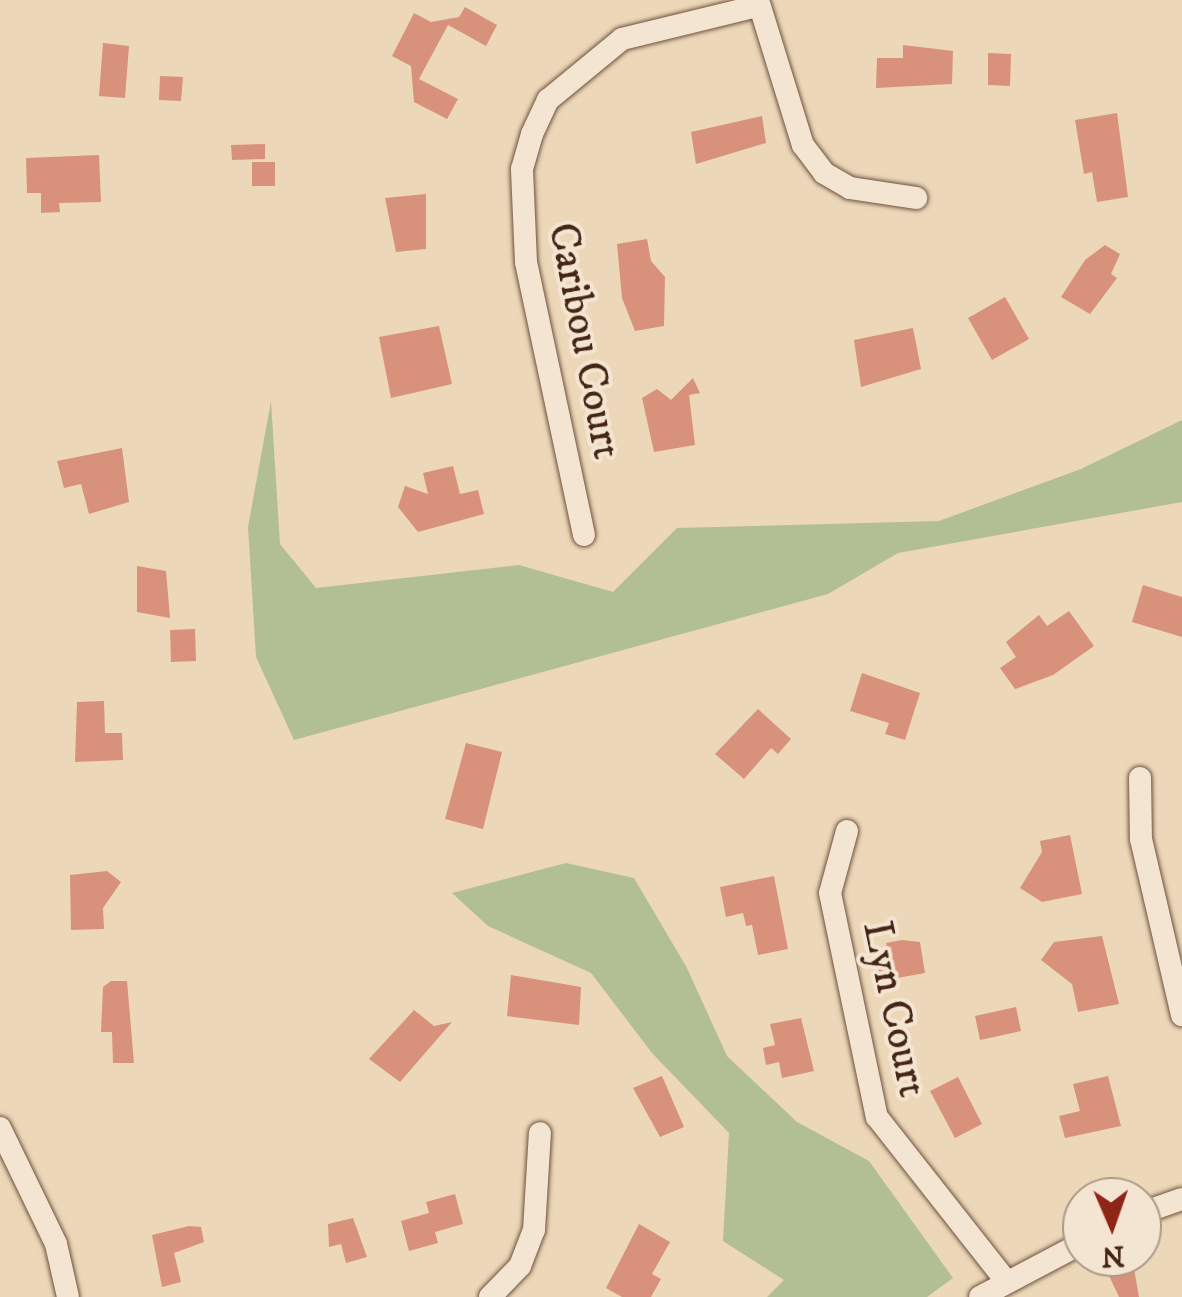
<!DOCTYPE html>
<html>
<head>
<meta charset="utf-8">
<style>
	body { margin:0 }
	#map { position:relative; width:1182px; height:1297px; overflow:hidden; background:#ecd7b8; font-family:"IM FELL DW Pica",serif }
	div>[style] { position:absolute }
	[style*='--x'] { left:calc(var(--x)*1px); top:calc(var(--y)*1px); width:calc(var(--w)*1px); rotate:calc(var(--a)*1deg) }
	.green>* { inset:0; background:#b2bf94 }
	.building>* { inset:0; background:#d8927b }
	.roads { filter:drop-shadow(0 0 2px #6f523e) drop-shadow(0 0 2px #6f523e) }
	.minor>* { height:22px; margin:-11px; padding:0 11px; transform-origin:11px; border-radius:11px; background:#f3e5d1 }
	span { translate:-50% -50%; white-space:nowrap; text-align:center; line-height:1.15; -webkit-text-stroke:8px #f3e5d1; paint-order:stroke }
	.street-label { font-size:42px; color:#452616 }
	.north { position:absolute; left:1062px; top:1177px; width:100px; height:100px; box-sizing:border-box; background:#f3e5d1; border:2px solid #ad9986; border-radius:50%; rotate:178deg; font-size:28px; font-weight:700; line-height:40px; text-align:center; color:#452616 }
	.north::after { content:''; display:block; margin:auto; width:35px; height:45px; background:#8f2418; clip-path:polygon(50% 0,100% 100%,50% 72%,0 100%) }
</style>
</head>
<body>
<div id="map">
	<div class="green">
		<i style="clip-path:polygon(271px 401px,280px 544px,316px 588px,519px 565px,613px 592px,677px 528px,939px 521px,1081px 469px,1182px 420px,1182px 502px,898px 553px,828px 594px,294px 740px,256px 657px,248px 527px)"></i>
		<i style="clip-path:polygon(566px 863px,634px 878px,687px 968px,727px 1056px,797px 1122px,869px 1161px,953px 1278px,927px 1297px,767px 1297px,784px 1280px,723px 1241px,729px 1133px,652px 1053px,591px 973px,488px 926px,452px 893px)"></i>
	</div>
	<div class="building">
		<i style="clip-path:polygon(465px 7px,497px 25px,486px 46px,448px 25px,419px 79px,458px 99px,447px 119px,414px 102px,411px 66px,392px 56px,414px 13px,431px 22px,459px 17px)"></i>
		<i style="clip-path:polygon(103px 43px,129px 46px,125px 98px,99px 96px)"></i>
		<i style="clip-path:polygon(903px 45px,953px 51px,952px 84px,876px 88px,877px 58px,903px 58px)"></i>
		<i style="clip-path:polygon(988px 53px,1011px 54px,1010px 86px,988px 85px)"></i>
		<i style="clip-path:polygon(160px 76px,183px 77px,181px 101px,159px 100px)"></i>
		<i style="clip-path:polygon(1117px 113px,1128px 197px,1097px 202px,1092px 172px,1084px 174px,1075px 120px)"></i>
		<i style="clip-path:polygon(762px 116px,766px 143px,696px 164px,691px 132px)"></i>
		<i style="clip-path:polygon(265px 144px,265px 159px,232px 160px,231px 145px)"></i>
		<i style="clip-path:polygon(99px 155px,101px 202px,59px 203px,60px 212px,41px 213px,41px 193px,27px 193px,26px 158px)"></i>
		<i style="clip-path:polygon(252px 162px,275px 162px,275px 186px,252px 186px)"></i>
		<i style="clip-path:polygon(426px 194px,426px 249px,396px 252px,385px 198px)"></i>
		<i style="clip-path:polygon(647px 239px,651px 261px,665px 277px,664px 326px,635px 331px,622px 298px,617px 244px)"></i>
		<i style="clip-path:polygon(1105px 245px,1120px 254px,1111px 274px,1117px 278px,1090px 314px,1061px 297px,1085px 260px)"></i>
		<i style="clip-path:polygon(1005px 297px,1029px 339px,992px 360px,968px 318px)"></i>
		<i style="clip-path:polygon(439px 326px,452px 384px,391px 398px,379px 337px)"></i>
		<i style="clip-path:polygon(913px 328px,921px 369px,861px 387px,854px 340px)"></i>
		<i style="clip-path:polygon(693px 378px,700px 393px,689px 395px,695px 445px,654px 452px,642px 398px,657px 389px,671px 400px)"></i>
		<i style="clip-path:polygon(122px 448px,129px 502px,89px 514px,81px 484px,64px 488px,57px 461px)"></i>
		<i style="clip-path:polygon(453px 466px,460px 494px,478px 490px,484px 514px,418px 532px,398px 507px,405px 486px,428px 494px,423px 473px)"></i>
		<i style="clip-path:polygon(137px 566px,166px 571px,170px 618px,137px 612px)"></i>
		<i style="clip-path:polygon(1143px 585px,1182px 597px,1182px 637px,1132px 622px)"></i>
		<i style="clip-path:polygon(1069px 611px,1094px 646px,1053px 675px,1015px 689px,1000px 668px,1016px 657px,1006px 642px,1039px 615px,1047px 626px)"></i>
		<i style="clip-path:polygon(195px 629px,196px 661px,171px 662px,170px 630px)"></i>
		<i style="clip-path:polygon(862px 673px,920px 693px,905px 740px,885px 734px,889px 723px,850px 711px)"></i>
		<i style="clip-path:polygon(104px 701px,105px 733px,122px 733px,123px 760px,75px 762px,77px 702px)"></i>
		<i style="clip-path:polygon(758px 709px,791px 739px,778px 754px,771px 748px,744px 779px,715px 754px)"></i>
		<i style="clip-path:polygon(466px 743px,502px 752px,483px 829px,445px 819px)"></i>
		<i style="clip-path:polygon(1070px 835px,1082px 894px,1042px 902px,1020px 888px,1042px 852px,1040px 841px)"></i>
		<i style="clip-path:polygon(107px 871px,121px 882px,103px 908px,104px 929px,71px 930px,70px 875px)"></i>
		<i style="clip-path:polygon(774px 876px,788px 949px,758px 955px,752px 925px,746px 926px,743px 913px,726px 917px,720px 887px)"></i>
		<i style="clip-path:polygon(1102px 936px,1119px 1004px,1078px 1012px,1072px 984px,1041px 960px,1054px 942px)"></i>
		<i style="clip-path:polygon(902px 940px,920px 942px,925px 973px,880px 981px,877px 961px,889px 959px,886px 943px)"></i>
		<i style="clip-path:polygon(511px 975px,581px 987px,579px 1025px,507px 1016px)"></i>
		<i style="clip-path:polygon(111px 981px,127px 981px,134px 1063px,113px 1063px,112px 1032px,101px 1032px,103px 987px)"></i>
		<i style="clip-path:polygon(1016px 1007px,1021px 1031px,980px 1040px,975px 1016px)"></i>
		<i style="clip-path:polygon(414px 1010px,434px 1026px,452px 1022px,400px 1082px,369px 1059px)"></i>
		<i style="clip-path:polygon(801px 1018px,814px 1071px,782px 1078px,779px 1062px,766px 1065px,763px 1048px,775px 1045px,770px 1024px)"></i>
		<i style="clip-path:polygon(662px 1076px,684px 1127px,660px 1137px,633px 1088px)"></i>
		<i style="clip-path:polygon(1108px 1076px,1121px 1126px,1065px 1138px,1059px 1116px,1080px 1111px,1073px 1084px)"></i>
		<i style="clip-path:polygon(958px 1077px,982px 1124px,955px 1138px,930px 1091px)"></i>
		<i style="clip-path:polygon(455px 1194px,463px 1224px,435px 1232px,438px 1243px,409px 1251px,401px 1221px,429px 1213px,426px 1202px)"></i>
		<i style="clip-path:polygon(353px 1218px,367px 1257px,346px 1263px,341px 1244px,329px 1247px,328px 1224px)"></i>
		<i style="clip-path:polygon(639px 1224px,670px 1242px,652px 1274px,661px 1279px,651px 1297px,622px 1297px,606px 1288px)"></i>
		<i style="clip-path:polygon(189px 1226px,201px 1227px,204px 1242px,174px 1253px,181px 1282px,162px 1287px,152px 1235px)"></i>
		<i style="clip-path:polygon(1132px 1257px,1139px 1297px,1119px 1297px,1104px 1265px)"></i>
	</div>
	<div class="roads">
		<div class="minor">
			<i style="--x:758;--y:0;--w:152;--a:72.8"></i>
			<i style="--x:803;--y:145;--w:35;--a:53"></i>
			<i style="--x:824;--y:173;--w:30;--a:30"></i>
			<i style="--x:850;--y:188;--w:67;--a:8.6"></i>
			<i style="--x:584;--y:535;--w:279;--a:-102"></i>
			<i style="--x:526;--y:262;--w:93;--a:-92.5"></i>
			<i style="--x:522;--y:169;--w:36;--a:-74"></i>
			<i style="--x:532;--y:134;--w:38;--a:-65"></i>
			<i style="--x:548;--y:100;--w:96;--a:-39.5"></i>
			<i style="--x:622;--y:39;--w:139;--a:-13.7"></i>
			<i style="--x:1140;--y:778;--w:61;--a:89.1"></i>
			<i style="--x:1141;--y:839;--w:181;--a:76.9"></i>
			<i style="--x:847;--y:831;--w:64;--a:105.3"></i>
			<i style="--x:830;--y:893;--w:229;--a:78.2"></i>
			<i style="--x:877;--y:1117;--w:209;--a:51.8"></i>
			<i style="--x:0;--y:1128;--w:129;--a:64.2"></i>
			<i style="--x:56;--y:1244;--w:54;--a:77.2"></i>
			<i style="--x:1142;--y:1213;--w:42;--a:-19.3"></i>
			<i style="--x:490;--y:1297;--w:43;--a:-45.9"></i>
			<i style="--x:520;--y:1266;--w:39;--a:-69"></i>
			<i style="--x:534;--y:1230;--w:97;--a:-86.5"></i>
			<i style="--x:980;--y:1297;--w:115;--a:-27.9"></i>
		</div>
	</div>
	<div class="street-label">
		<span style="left:584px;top:341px;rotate:79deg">Caribou Court</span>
		<span style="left:894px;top:1009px;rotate:78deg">Lyn Court</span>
	</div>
	<div class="north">N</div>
</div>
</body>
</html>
